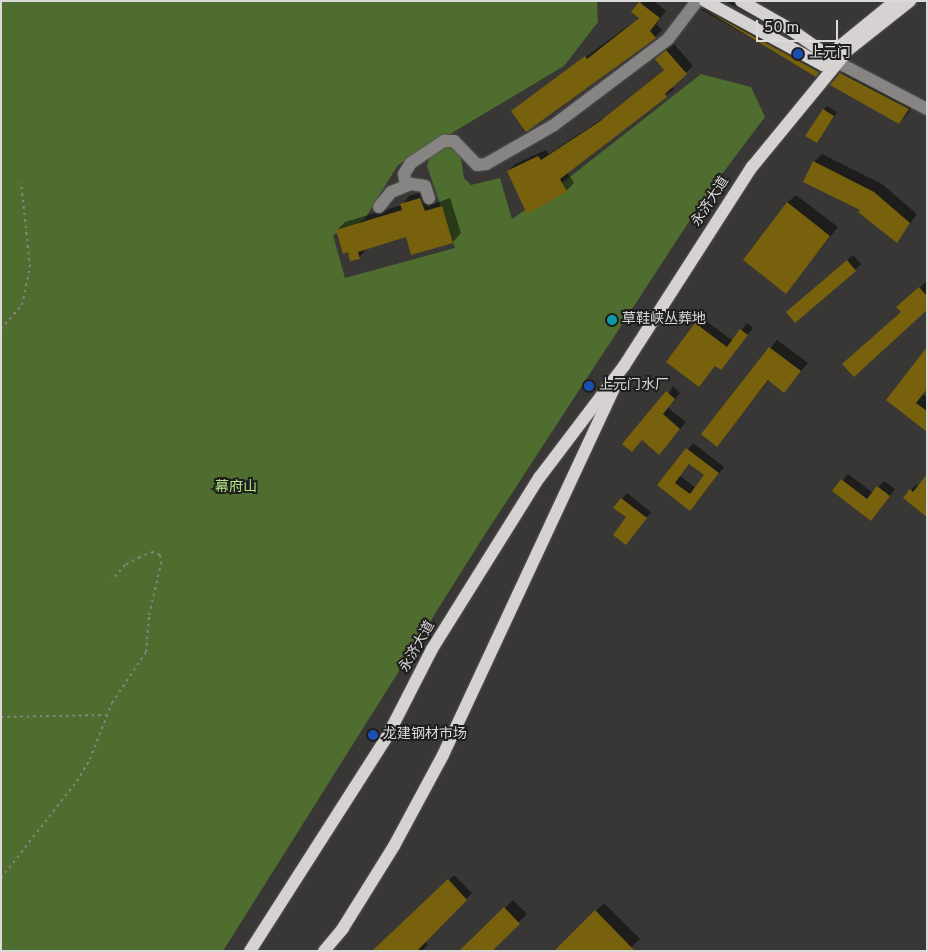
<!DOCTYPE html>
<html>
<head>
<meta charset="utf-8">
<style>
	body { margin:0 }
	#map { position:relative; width:928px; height:952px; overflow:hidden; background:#383735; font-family:Overpass,"Noto Sans SC",sans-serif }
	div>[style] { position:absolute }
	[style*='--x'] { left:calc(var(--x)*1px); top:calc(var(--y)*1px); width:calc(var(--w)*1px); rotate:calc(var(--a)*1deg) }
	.forest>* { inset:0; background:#4e6d2e }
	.shadow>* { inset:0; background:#0007 }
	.building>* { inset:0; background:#77610d }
	.path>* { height:2px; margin-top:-1px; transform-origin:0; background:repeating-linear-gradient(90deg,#868583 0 2.5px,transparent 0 6.5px) }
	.roads { filter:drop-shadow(0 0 1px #555453) drop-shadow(0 0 1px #555453) }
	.minor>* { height:12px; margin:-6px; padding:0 6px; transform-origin:6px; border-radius:6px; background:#868584 }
	.major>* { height:12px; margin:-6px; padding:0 6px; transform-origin:6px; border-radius:6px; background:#d5d2d1 }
	.dots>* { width:14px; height:14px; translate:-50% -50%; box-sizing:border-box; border:2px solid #1f1f1d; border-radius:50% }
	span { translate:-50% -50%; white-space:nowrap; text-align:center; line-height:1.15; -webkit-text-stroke:4px #1f1f1d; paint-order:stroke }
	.poi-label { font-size:14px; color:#dbdad9 }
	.left { translate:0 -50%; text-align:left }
	.street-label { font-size:14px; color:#dbdad9 }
	.park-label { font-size:14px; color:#b4e288 }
	.frame { position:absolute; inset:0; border:2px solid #dbdad9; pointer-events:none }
	.scale { position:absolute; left:756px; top:20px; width:82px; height:22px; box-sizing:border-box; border:2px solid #dbdad9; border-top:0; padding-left:6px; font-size:15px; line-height:18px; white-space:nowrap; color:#dbdad9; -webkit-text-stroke:4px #1f1f1d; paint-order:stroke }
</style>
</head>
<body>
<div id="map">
	<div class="forest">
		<i style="clip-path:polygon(1px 1px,597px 1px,598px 22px,564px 66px,398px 165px,364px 220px,333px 235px,345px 278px,455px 248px,427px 166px,430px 156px,447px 146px,455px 149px,461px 158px,464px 178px,471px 185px,500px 178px,512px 219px,552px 191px,701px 74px,751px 87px,765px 117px,707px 194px,482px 539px,223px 951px,1px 951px)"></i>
	</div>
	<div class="shadow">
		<i style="clip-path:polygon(642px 1px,654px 1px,666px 11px,656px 24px,662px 30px,655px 37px,512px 111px,640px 17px)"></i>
		<i style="clip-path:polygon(725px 1px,748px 1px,780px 20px,773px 27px)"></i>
		<i style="clip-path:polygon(709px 3px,824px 67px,816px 75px,702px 10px)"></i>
		<i style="clip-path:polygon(674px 44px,693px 66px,671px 86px,674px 89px,567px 172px,574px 183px,567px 190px,528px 212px,508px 171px,515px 164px,546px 150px,549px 154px,608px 115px,665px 69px,663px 52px)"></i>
		<i style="clip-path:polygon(849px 65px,916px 100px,907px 115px,899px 123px,841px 74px)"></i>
		<i style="clip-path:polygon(827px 106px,837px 112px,820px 137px,824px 110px)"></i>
		<i style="clip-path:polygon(822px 154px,882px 184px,917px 214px,897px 241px,814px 162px)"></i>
		<i style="clip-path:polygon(428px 190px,433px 204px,450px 198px,461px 233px,453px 242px,412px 254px,407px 236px,367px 248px,359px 258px,348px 251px,337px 230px,345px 222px,402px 205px,409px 196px)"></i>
		<i style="clip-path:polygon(796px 195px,838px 227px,786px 292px,787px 203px)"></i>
		<i style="clip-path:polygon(853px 255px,861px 264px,855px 270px,794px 306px)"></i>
		<i style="clip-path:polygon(926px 282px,927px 309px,903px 312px,904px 301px)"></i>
		<i style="clip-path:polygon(702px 318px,733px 341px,747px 323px,753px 328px,721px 368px,716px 365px,668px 362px)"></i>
		<i style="clip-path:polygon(777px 340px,808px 363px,784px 391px,769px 380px,717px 445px,703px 434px)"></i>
		<i style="clip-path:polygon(673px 386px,680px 393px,668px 408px,686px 422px,665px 447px,642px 439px)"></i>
		<i style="clip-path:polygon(923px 394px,927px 397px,927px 430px,887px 400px)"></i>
		<i style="clip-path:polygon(evenodd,693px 443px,724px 467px,696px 503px,659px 485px,693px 443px,690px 463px,705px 475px,696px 488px,680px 476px,690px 463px)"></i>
		<i style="clip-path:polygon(848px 474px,873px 493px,884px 481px,895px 489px,877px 513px,834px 491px)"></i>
		<i style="clip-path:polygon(917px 484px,919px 486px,927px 515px,911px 490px)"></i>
		<i style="clip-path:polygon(627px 493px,651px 512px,626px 543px,628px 517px,622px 499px)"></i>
		<i style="clip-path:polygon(454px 875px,472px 893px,425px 941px,428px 945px,422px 951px,374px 951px)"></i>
		<i style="clip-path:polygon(513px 900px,527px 914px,490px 951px,461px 951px)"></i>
		<i style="clip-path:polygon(604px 903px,640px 939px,628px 951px,555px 951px)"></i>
	</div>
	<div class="building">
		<i style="clip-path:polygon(639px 2px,660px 18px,650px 31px,656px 38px,526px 132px,511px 111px,585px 56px,587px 59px,639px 18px,631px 12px)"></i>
		<i style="clip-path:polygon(702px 8px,819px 72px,816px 77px)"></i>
		<i style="clip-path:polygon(666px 50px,687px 74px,665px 94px,667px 97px,560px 179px,567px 192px,527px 214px,507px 171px,538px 156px,541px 160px,599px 122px,664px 70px,655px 59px)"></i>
		<i style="clip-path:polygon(840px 73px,909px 109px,899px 124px,830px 85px)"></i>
		<i style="clip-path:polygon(823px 109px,834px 116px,817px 143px,805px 136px)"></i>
		<i style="clip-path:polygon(813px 161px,874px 192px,910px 223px,897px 243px,858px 212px,860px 210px,803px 182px)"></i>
		<i style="clip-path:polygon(420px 198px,425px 211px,442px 206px,453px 243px,411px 255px,406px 237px,358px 252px,360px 259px,350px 261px,348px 252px,343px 254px,336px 230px,402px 210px,400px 204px)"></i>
		<i style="clip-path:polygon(787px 202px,830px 236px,786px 294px,743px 260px)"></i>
		<i style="clip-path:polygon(847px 260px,856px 271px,795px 323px,786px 312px)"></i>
		<i style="clip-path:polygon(919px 287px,927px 296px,927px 310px,854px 377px,842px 364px,901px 312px,896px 307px)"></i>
		<i style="clip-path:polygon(695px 323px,727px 347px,740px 329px,748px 335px,721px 370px,715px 366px,699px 387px,666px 362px)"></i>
		<i style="clip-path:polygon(769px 347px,801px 371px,784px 393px,768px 380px,717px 447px,701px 434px)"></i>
		<i style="clip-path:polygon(927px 347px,927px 389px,916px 403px,927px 411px,927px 432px,886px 400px)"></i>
		<i style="clip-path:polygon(666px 391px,675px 399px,663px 414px,680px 429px,659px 455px,642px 440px,632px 452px,622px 444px)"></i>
		<i style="clip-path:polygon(evenodd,686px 448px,719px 473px,690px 511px,657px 485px,686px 448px,689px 464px,704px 475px,690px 494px,675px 483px,689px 464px)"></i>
		<i style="clip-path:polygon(927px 474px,927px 517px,903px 498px,910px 489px,913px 492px)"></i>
		<i style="clip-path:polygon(841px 479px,867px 499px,877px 486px,890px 496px,871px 521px,832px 491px)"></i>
		<i style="clip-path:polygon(621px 498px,647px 518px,626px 545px,613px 535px,626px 517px,613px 508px)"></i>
		<i style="clip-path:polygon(448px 879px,467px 900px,417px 951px,372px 951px)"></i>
		<i style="clip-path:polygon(504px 907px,520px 924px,492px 951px,459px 951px)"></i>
		<i style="clip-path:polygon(595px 910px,635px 951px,554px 951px)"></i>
	</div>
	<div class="path">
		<i style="--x:1;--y:329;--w:32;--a:-49"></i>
		<i style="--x:22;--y:305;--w:39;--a:-78"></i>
		<i style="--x:30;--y:267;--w:85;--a:-96"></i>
		<i style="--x:1;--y:717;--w:105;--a:-1.1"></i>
		<i style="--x:1;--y:878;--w:123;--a:-51.9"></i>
		<i style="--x:77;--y:781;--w:26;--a:-59"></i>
		<i style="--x:90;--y:759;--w:60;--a:-68.6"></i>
		<i style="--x:112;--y:703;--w:61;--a:-56.3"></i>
		<i style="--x:146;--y:652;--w:37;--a:-85"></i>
		<i style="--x:149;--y:615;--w:52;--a:-76.8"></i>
		<i style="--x:161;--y:564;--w:9;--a:-96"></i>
		<i style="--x:160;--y:555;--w:8;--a:-157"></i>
		<i style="--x:153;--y:552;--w:14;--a:159"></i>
		<i style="--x:140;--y:557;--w:17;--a:152"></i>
		<i style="--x:125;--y:565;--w:20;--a:131"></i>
	</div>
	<div class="roads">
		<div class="minor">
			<i style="--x:837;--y:62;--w:102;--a:27.6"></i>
			<i style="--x:406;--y:186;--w:12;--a:-99"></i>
			<i style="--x:404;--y:174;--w:13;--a:-58"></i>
			<i style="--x:411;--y:163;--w:40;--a:-34"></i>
			<i style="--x:444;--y:141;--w:10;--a:0"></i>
			<i style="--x:454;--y:141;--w:33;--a:46"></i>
			<i style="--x:477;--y:165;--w:9;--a:-6"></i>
			<i style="--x:486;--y:164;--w:78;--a:-29.8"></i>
			<i style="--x:554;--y:125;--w:143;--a:-37"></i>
			<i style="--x:668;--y:39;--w:48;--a:-52.7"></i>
			<i style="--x:379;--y:207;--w:19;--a:-51"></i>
			<i style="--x:391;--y:192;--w:22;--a:-22"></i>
			<i style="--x:411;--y:184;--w:14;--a:8"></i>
			<i style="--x:425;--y:186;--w:13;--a:72"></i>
		</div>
		<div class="major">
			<i style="--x:705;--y:1;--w:134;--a:28.5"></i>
			<i style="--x:823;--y:65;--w:14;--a:-12"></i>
			<i style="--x:741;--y:1;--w:56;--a:29.7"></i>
			<i style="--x:790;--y:29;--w:57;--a:35.1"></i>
			<i style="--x:839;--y:47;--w:72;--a:-39.4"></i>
			<i style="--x:250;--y:951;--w:256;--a:-57.4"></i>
			<i style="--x:388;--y:735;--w:97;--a:-62.9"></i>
			<i style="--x:432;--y:649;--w:202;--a:-58"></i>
			<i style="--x:539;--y:478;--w:141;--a:-52.8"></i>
			<i style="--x:624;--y:366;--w:237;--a:-57.3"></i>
			<i style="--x:752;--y:167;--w:151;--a:-50.6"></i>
			<i style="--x:848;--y:50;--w:79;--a:-38.3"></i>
			<i style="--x:324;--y:951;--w:30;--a:-50"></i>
			<i style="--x:343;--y:928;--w:97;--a:-58.1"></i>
			<i style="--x:394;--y:846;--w:103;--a:-61.7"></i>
			<i style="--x:443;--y:755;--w:405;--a:-65"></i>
		</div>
	</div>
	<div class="dots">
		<i style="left:798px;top:54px;background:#1a4fb4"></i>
		<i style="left:612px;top:320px;background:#0f9aa8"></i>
		<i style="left:589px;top:386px;background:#1a4fb4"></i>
		<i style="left:373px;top:735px;background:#1a4fb4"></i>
	</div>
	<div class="poi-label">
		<span class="left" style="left:809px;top:54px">上元门</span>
		<span class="left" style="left:622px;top:320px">草鞋峡丛葬地</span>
		<span class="left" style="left:599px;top:386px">上元门水厂</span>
		<span class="left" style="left:383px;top:735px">龙建钢材市场</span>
	</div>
	<div class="street-label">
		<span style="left:711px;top:202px;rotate:-57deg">永济大道</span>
		<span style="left:418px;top:647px;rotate:-60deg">永济大道</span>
	</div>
	<div class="park-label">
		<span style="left:236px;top:488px">幕府山</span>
	</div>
	<div class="frame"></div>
	<div class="scale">50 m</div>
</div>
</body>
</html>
